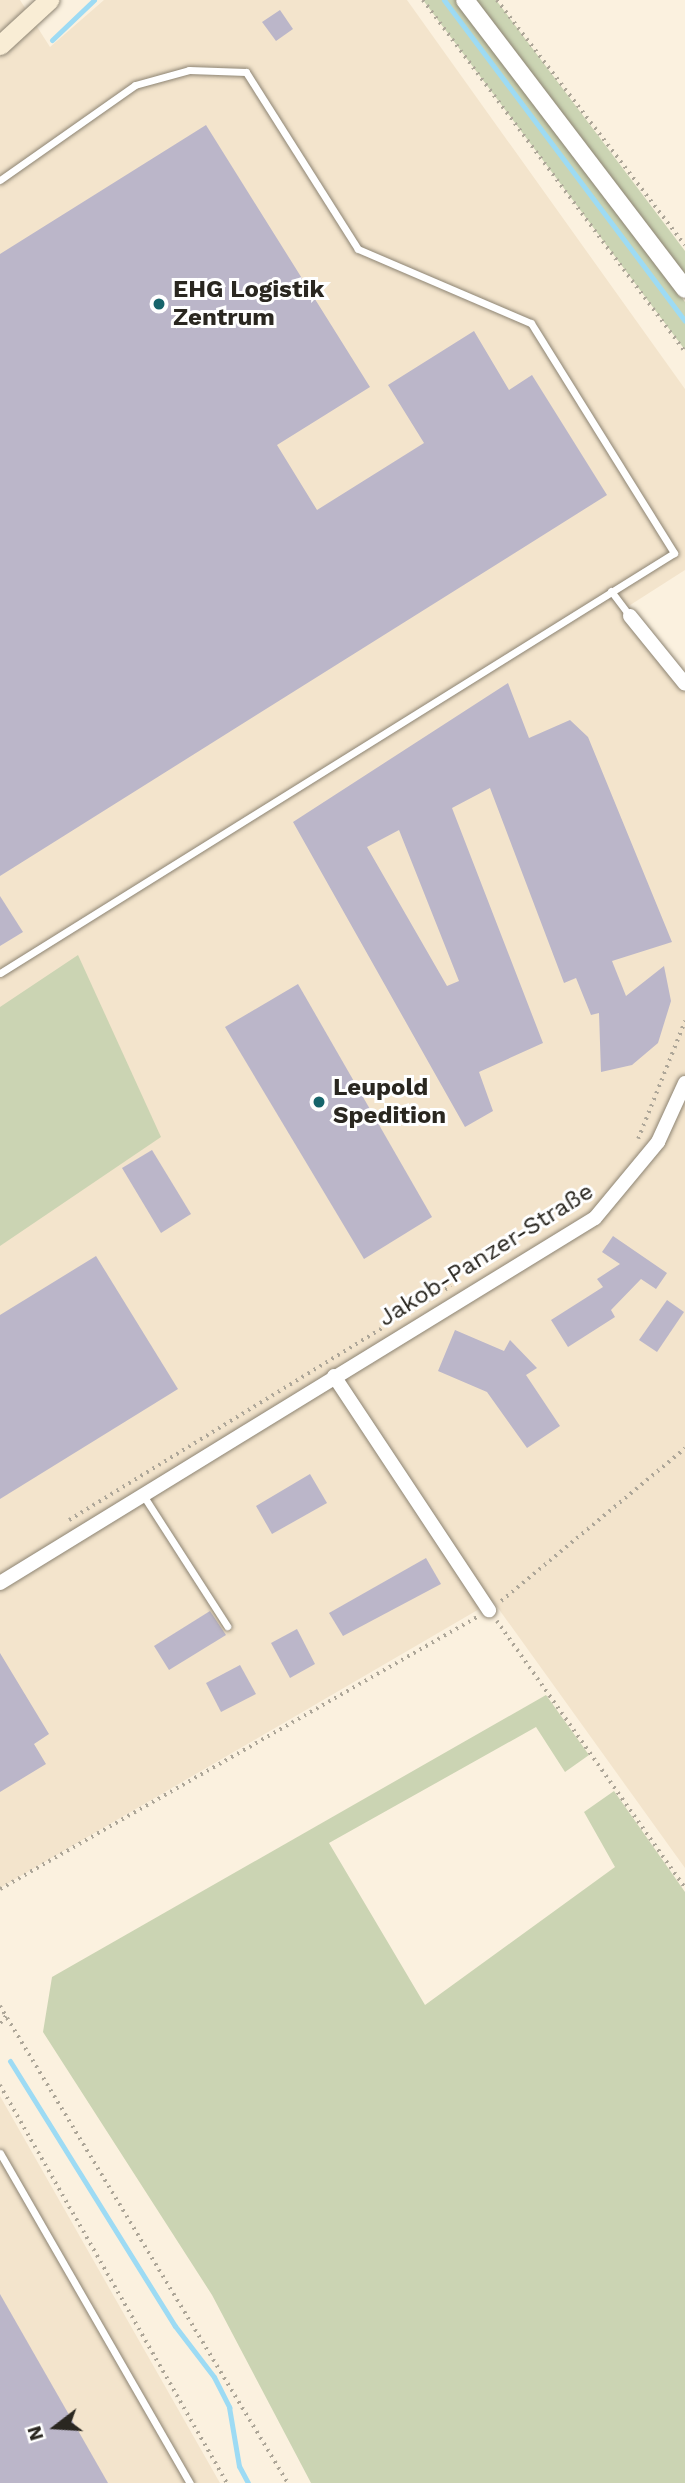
<!DOCTYPE html>
<html>
<head>
<meta charset="utf-8">
<style>
	body { margin:0 }
	#map { position:relative; width:685px; height:2483px; overflow:hidden; background:#fbf1df; font-family:"Work Sans",sans-serif }
	div>[style] { position:absolute }
	[style*='--x'] { left:calc(var(--x)*1px); top:calc(var(--y)*1px); width:calc(var(--w)*1px); rotate:calc(var(--a)*1deg) }
	.built>* { inset:0; background:#f3e4cc }
	.green>* { inset:0; background:#cbd4b3 }
	.stream>* { height:5px; margin:-2.5px; padding:0 2.5px; transform-origin:2.5px; border-radius:2.5px; background:#9ddbf4 }
	.building>* { inset:0; background:#bbb6c9 }
	.path>* { height:3.5px; margin-top:-1.75px; transform-origin:0; background:repeating-linear-gradient(90deg,#ada698 0 2px,transparent 0 7px) }
	.roads { filter:drop-shadow(0 0 2px #8d8473) drop-shadow(0 0 2px #8d8473) }
	.service>* { height:7px; margin:-3.5px; padding:0 3.5px; transform-origin:3.5px; border-radius:3.5px; background:#fff }
	.minor>* { height:14px; margin:-7px; padding:0 7px; transform-origin:7px; border-radius:7px; background:#fff }
	.tertiary>* { height:18px; margin:-9px; padding:0 9px; transform-origin:9px; border-radius:9px; background:#fff }
	.secondary>* { height:19px; margin:-9.5px; padding:0 9.5px; transform-origin:9.5px; border-radius:9.5px; background:#f9edd5 }
	.dots>* { width:19px; height:19px; translate:-50% -50%; box-sizing:border-box; border:4px solid #fff; border-radius:50% }
	span { translate:-50% -50%; white-space:nowrap; text-align:center; line-height:1.15; -webkit-text-stroke:6px #fff; paint-order:stroke }
	.poi-label { font-size:24px; color:#2a2720; font-weight:700 }
	.left { translate:0 -50%; text-align:left }
	.street-label { font-size:24px; color:#2a2720 }
	.north { position:absolute; left:21px; top:2392px; width:70px; height:70px; -webkit-text-stroke:5px #fff; paint-order:stroke; rotate:253deg; font-size:19px; font-weight:700; line-height:28px; text-align:center; color:#2a2720 }
	.north::after { content:''; display:block; margin:auto; width:24px; height:32px; background:#2a2720; clip-path:polygon(50% 0,100% 100%,50% 72%,0 100%) }
</style>
</head>
<body>
<div id="map">
	<div class="built">
		<i style="clip-path:polygon(0 0,20px 0,50px 47px,104px 0,407px 0,685px 389px,685px 570px,624px 609px,685px 685px,685px 1868px,493px 1601px,0 1888px)"></i>
		<i style="clip-path:polygon(0 2096px,220px 2483px,0 2483px)"></i>
	</div>
	<div class="green">
		<i style="clip-path:polygon(423px 0,463px 0,685px 302px,685px 350px)"></i>
		<i style="clip-path:polygon(467px 0,496px 0,685px 251px,685px 277px)"></i>
		<i style="clip-path:polygon(78px 955px,161px 1137px,0 1246px,0 1007px)"></i>
		<i style="clip-path:polygon(546px 1695px,589px 1755px,565px 1772px,536px 1727px,329px 1843px,425px 2005px,615px 1867px,584px 1812px,614px 1791px,685px 1892px,685px 2483px,311px 2483px,212px 2295px,43px 2032px,52px 1977px)"></i>
	</div>
	<div class="stream">
		<i style="--x:444;--y:0;--w:401;--a:53.1"></i>
		<i style="--x:52;--y:40;--w:58;--a:-43.6"></i>
		<i style="--x:10;--y:2061;--w:312;--a:58.1"></i>
		<i style="--x:175;--y:2326;--w:64;--a:52.6"></i>
		<i style="--x:214;--y:2377;--w:34;--a:63"></i>
		<i style="--x:229;--y:2407;--w:60;--a:80.4"></i>
		<i style="--x:239;--y:2466;--w:19;--a:62"></i>
	</div>
	<div class="building">
		<i style="clip-path:polygon(280px 10px,293px 29px,276px 41px,262px 22px)"></i>
		<i style="clip-path:polygon(206px 125px,370px 387px,277px 445px,317px 510px,424px 443px,388px 385px,474px 331px,509px 390px,532px 375px,607px 495px,0 876px,0 254px)"></i>
		<i style="clip-path:polygon(evenodd,508px 683px,529px 738px,570px 720px,588px 737px,672px 942px,612px 961px,626px 996px,664px 966px,671px 1001px,658px 1043px,632px 1065px,601px 1072px,599px 1013px,591px 1015px,576px 978px,564px 983px,490px 788px,452px 808px,543px 1043px,479px 1072px,493px 1111px,465px 1127px,293px 822px,508px 683px,399px 830px,459px 981px,447px 986px,367px 847px,399px 830px)"></i>
		<i style="clip-path:polygon(0 896px,23px 932px,0 946px)"></i>
		<i style="clip-path:polygon(298px 984px,432px 1217px,364px 1259px,225px 1027px)"></i>
		<i style="clip-path:polygon(152px 1150px,191px 1214px,161px 1233px,122px 1168px)"></i>
		<i style="clip-path:polygon(613px 1236px,667px 1273px,656px 1289px,641px 1279px,611px 1310px,615px 1317px,568px 1347px,551px 1320px,603px 1287px,597px 1279px,620px 1264px,602px 1252px)"></i>
		<i style="clip-path:polygon(96px 1256px,178px 1389px,0 1499px,0 1315px)"></i>
		<i style="clip-path:polygon(667px 1300px,684px 1312px,657px 1352px,639px 1340px)"></i>
		<i style="clip-path:polygon(455px 1330px,504px 1351px,510px 1340px,537px 1368px,526px 1375px,560px 1426px,527px 1448px,487px 1392px,438px 1371px)"></i>
		<i style="clip-path:polygon(310px 1474px,327px 1503px,272px 1534px,256px 1506px)"></i>
		<i style="clip-path:polygon(426px 1558px,441px 1584px,343px 1636px,329px 1613px)"></i>
		<i style="clip-path:polygon(210px 1611px,226px 1635px,169px 1670px,154px 1646px)"></i>
		<i style="clip-path:polygon(297px 1629px,315px 1664px,290px 1678px,271px 1643px)"></i>
		<i style="clip-path:polygon(0 1653px,49px 1734px,34px 1744px,46px 1764px,0 1792px)"></i>
		<i style="clip-path:polygon(240px 1665px,256px 1694px,221px 1712px,206px 1683px)"></i>
		<i style="clip-path:polygon(0 2294px,108px 2483px,0 2483px)"></i>
	</div>
	<div class="path">
		<i style="--x:423;--y:0;--w:438;--a:53.3"></i>
		<i style="--x:497;--y:0;--w:309;--a:52.5"></i>
		<i style="--x:638;--y:1139;--w:127;--a:-68.3"></i>
		<i style="--x:69;--y:1520;--w:448;--a:-31.5"></i>
		<i style="--x:501;--y:1601;--w:239;--a:-39.7"></i>
		<i style="--x:497;--y:1621;--w:327;--a:54.8"></i>
		<i style="--x:0;--y:1889;--w:549;--a:-29.69"></i>
		<i style="--x:0;--y:2006;--w:557;--a:58.88"></i>
		<i style="--x:0;--y:2023;--w:9;--a:-49"></i>
		<i style="--x:0;--y:2085;--w:458;--a:60.3"></i>
	</div>
	<div class="roads">
		<div class="service">
			<i style="--x:0;--y:180;--w:165;--a:-35.1"></i>
			<i style="--x:135;--y:85;--w:56;--a:-15.5"></i>
			<i style="--x:189;--y:70;--w:57;--a:2"></i>
			<i style="--x:246;--y:72;--w:209;--a:57.7"></i>
			<i style="--x:358;--y:249;--w:188;--a:23.2"></i>
			<i style="--x:531;--y:323;--w:271;--a:58.1"></i>
			<i style="--x:674;--y:553;--w:794;--a:148.07"></i>
			<i style="--x:611;--y:591;--w:31;--a:53"></i>
			<i style="--x:143;--y:1495;--w:156;--a:57.3"></i>
			<i style="--x:0;--y:2153;--w:381;--a:60.1"></i>
		</div>
		<div class="minor">
			<i style="--x:630;--y:616;--w:87;--a:51"></i>
			<i style="--x:334;--y:1376;--w:281;--a:56.5"></i>
			<i style="--x:0;--y:1583;--w:698;--a:-31.53"></i>
			<i style="--x:595;--y:1218;--w:99;--a:-50.3"></i>
			<i style="--x:658;--y:1142;--w:65;--a:-65.4"></i>
		</div>
		<div class="tertiary">
			<i style="--x:465;--y:0;--w:363;--a:52.7"></i>
		</div>
		<div class="secondary">
			<i style="--x:0;--y:45;--w:67;--a:-42.6"></i>
		</div>
	</div>
	<div class="dots">
		<i style="left:159px;top:304px;background:#16646b"></i>
		<i style="left:319px;top:1102px;background:#16646b"></i>
	</div>
	<div class="poi-label">
		<span class="left" style="left:173px;top:304px">EHG Logistik<br>Zentrum</span>
		<span class="left" style="left:333px;top:1102px">Leupold<br>Spedition</span>
	</div>
	<div class="street-label">
		<span style="left:486px;top:1255px;rotate:-32deg">Jakob-Panzer-Straße</span>
	</div>
	<div class="north">N</div>
</div>
</body>
</html>
